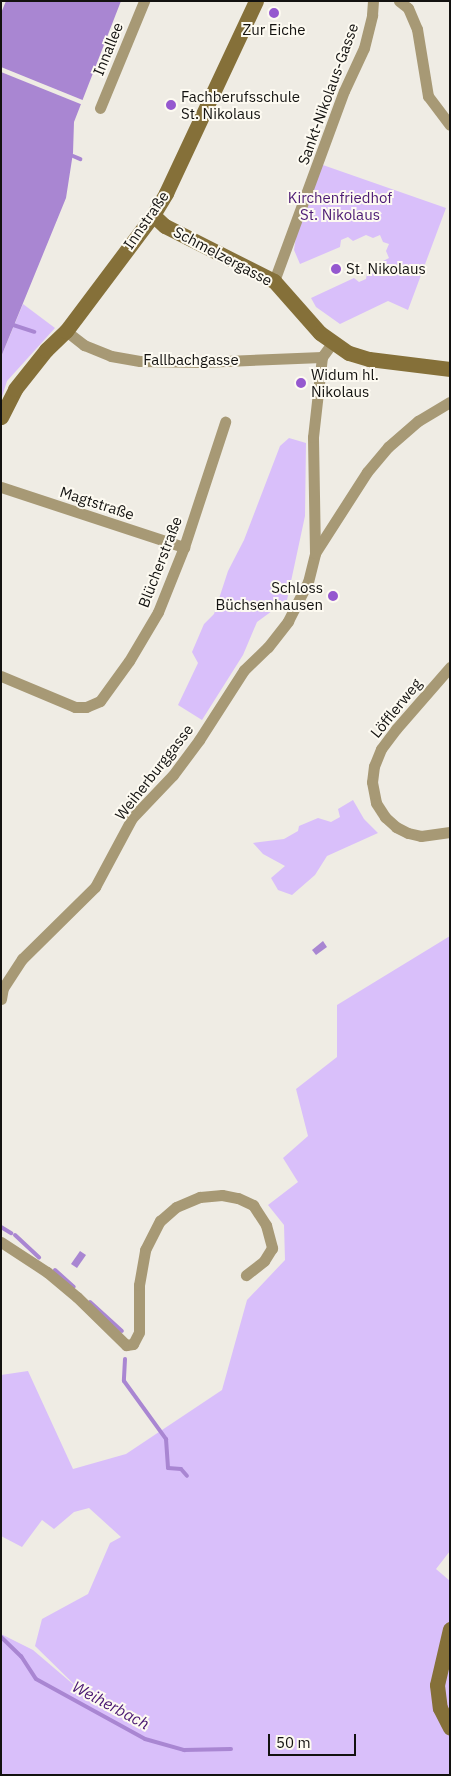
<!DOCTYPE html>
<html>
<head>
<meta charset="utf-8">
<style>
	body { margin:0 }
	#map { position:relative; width:451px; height:1776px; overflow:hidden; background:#efece4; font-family:"IBM Plex Sans",sans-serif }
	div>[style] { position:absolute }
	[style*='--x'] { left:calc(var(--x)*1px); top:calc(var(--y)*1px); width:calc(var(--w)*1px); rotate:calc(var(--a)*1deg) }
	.green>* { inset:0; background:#d9bffa }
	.water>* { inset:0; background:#a986d2 }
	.pier>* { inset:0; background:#efece4 }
	.stream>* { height:4px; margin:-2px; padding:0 2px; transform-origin:2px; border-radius:2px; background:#a986d2 }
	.street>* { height:11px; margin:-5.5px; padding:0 5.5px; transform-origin:5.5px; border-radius:5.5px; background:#a79975 }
	.secondary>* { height:15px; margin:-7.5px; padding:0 7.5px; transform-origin:7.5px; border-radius:7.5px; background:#857039 }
	.dots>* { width:14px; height:14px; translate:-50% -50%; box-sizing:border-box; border:2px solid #fdfaf1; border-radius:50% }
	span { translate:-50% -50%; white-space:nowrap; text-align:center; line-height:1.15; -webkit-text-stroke:4px #fdfaf1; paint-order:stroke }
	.poi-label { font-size:15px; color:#131210 }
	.left { translate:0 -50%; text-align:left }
	.right { translate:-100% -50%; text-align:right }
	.street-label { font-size:15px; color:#131210 }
	.park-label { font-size:15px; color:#4c1a74 }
	.water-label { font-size:16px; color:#481570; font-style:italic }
	.frame { position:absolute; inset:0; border:2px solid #131210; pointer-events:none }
	.scale { position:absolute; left:268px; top:1734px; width:88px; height:22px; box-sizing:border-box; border:2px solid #131210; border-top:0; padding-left:6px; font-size:15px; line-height:18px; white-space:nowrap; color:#131210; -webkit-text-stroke:4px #fdfaf1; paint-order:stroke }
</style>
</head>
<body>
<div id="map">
	<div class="green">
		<i style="clip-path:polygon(320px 164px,446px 208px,408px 310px,388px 301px,340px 324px,316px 307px,311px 298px,354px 278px,359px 282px,366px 279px,367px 273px,380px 267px,383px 261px,389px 258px,386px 251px,389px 244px,383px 242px,380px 235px,373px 238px,366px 235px,353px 241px,348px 237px,341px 240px,340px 247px,300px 264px,294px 250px,297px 229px)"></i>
		<i style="clip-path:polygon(23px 304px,55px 328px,7px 381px,1px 400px,1px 357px)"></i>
		<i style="clip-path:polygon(289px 438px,306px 443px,305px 516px,287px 600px,257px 622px,243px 655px,202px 720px,178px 705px,198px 663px,192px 652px,204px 624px,214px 614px,228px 571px,244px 540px,280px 446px)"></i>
		<i style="clip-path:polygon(353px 800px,364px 819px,378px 833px,327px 856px,315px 875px,292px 895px,278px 890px,271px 878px,285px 866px,263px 854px,253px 843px,284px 839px,298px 831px,299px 826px,318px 818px,331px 822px,340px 817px,338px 809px)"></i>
		<i style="clip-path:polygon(450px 936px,450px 1551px,436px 1569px,450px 1581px,450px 1775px,1px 1775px,1px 1634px,33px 1650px,81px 1691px,35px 1646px,42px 1619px,88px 1594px,110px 1543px,121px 1537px,89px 1508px,74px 1512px,54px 1529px,42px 1520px,22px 1547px,1px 1536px,1px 1375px,28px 1371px,73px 1469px,126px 1454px,222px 1390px,247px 1300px,285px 1260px,284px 1225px,268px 1205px,298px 1182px,283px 1158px,308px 1136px,296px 1089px,337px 1057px,337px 1005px)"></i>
	</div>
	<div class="water">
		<i style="clip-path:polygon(6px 1px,121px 1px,74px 122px,73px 153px,66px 198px,1px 357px,1px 13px)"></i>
		<i style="clip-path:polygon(323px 941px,327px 947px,316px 955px,312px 950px)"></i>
		<i style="clip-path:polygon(80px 1251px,86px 1255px,77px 1268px,71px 1264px)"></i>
	</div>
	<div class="pier">
		<i style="clip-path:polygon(1px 67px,85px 101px,83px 105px,1px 72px)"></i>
	</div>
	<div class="stream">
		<i style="--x:73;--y:156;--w:8;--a:23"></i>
		<i style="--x:1;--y:321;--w:35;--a:18"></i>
		<i style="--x:1;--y:1227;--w:12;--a:31"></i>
		<i style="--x:15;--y:1235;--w:33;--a:43"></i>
		<i style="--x:55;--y:1270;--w:25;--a:42"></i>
		<i style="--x:90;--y:1302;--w:43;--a:42.2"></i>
		<i style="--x:125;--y:1359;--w:22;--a:93"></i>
		<i style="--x:124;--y:1381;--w:72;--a:54.1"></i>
		<i style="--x:166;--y:1439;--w:29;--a:86"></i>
		<i style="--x:168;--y:1468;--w:13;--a:4"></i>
		<i style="--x:181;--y:1469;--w:9;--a:49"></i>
		<i style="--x:1;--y:1637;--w:28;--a:44"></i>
		<i style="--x:21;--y:1656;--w:27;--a:57"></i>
		<i style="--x:36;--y:1679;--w:124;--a:28.8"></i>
		<i style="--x:145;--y:1739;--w:41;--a:15.8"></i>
		<i style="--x:184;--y:1750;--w:47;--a:-1.2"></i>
	</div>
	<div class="street">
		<i style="--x:399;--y:1;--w:11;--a:38"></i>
		<i style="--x:408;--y:8;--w:23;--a:67"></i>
		<i style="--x:417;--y:29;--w:68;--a:80.7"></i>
		<i style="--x:428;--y:96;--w:36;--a:53"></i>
		<i style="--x:100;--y:108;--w:116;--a:-67.6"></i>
		<i style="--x:274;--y:281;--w:202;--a:-69.8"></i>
		<i style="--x:344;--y:91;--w:47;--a:-65.1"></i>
		<i style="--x:364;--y:48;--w:34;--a:-76"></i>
		<i style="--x:372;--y:15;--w:14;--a:-86"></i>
		<i style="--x:66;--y:331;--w:23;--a:38"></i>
		<i style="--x:84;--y:345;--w:29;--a:22"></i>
		<i style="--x:111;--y:356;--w:29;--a:10"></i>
		<i style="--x:140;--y:361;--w:62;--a:0.9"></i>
		<i style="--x:202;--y:362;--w:120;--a:-2.4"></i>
		<i style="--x:1;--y:487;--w:193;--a:18.2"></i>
		<i style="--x:315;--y:553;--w:96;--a:-57.3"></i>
		<i style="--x:367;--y:472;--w:33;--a:-50"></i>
		<i style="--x:388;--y:447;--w:40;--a:-41"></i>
		<i style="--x:418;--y:421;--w:37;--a:-31"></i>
		<i style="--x:450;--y:667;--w:82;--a:131.1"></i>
		<i style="--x:396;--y:729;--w:25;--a:127"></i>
		<i style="--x:381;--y:749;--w:18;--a:112"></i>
		<i style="--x:374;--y:766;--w:16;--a:97"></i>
		<i style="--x:372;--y:782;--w:21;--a:79"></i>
		<i style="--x:376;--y:803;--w:17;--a:57"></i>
		<i style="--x:385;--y:817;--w:15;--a:42"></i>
		<i style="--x:396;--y:827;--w:13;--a:27"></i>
		<i style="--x:408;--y:833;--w:13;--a:13"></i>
		<i style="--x:421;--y:836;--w:29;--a:-8"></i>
		<i style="--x:1;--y:676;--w:80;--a:22.7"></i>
		<i style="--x:75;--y:707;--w:11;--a:0"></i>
		<i style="--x:86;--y:707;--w:15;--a:-23"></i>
		<i style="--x:100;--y:701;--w:49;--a:-54.1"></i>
		<i style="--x:129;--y:661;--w:57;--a:-59.4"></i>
		<i style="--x:158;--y:612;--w:70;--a:-68.2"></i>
		<i style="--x:184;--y:547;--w:132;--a:-71.8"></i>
		<i style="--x:1;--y:999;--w:11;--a:-80"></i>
		<i style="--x:3;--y:988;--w:35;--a:-57"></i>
		<i style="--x:22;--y:959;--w:103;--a:-44.6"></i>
		<i style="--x:95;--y:887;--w:78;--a:-61.8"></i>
		<i style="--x:132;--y:818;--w:59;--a:-46.4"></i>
		<i style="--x:173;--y:775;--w:44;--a:-53.4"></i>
		<i style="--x:199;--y:740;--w:83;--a:-57.3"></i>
		<i style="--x:244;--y:670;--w:33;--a:-44"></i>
		<i style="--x:268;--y:647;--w:33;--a:-52"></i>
		<i style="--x:288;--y:621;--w:44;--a:-62.9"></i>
		<i style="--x:308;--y:582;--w:30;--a:-76"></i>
		<i style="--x:315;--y:553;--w:116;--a:-91"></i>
		<i style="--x:313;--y:437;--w:81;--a:-83.6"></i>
		<i style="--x:322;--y:357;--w:17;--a:-54"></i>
		<i style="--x:1;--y:1242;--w:55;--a:33.1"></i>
		<i style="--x:47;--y:1272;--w:39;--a:40"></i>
		<i style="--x:77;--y:1297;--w:69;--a:44.4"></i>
		<i style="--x:126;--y:1345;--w:7;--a:-8"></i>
		<i style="--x:133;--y:1344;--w:13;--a:-63"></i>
		<i style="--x:139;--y:1332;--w:47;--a:-90"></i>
		<i style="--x:139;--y:1285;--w:36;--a:-80"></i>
		<i style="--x:145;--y:1250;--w:33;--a:-63"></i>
		<i style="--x:160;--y:1221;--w:21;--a:-41"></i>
		<i style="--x:176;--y:1207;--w:26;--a:-23"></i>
		<i style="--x:200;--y:1197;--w:22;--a:-5"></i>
		<i style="--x:222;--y:1195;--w:16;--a:11"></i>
		<i style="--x:238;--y:1198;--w:17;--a:25"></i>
		<i style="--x:253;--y:1205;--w:24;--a:57"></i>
		<i style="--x:266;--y:1225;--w:24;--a:75"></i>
		<i style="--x:272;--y:1248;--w:15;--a:122"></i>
		<i style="--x:264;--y:1261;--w:23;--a:142"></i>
	</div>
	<div class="secondary">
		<i style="--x:153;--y:215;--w:16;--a:43"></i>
		<i style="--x:165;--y:226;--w:122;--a:26.8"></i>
		<i style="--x:274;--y:281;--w:69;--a:48.5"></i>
		<i style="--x:320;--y:333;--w:35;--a:35"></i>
		<i style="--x:349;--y:353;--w:21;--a:17"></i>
		<i style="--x:369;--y:359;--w:82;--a:7"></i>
		<i style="--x:1;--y:417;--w:31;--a:-63"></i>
		<i style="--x:15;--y:389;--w:50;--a:-51.5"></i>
		<i style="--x:46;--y:350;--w:28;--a:-44"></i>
		<i style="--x:66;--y:331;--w:145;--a:-53.1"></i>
		<i style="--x:153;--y:215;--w:26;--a:-59"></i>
		<i style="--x:166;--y:193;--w:212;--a:-64.9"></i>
		<i style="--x:450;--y:1629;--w:57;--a:103.1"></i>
		<i style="--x:437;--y:1685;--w:23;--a:83"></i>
		<i style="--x:440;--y:1708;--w:22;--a:63"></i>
	</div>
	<div class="dots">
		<i style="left:274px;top:13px;background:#9558cf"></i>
		<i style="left:171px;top:105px;background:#9558cf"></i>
		<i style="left:336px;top:269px;background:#9558cf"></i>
		<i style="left:301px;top:383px;background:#9558cf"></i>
		<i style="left:333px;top:596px;background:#9558cf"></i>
	</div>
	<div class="poi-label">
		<span style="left:274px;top:30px">Zur Eiche</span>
		<span class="left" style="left:181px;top:105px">Fachberufsschule<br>St. Nikolaus</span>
		<span class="left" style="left:346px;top:269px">St. Nikolaus</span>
		<span class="left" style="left:311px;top:383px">Widum hl.<br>Nikolaus</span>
		<span class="right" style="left:323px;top:596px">Schloss<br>Büchsenhausen</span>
	</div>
	<div class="street-label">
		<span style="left:108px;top:49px;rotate:-68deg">Innallee</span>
		<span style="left:328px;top:94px;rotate:-70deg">Sankt-Nikolaus-Gasse</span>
		<span style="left:146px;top:220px;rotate:-55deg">Innstraße</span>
		<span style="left:223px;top:256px;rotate:28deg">Schmelzergasse</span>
		<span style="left:191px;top:360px">Fallbachgasse</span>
		<span style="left:97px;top:503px;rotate:18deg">Magtstraße</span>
		<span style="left:160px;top:562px;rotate:-69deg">Blücherstraße</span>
		<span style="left:396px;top:708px;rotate:-51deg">Löfflerweg</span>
		<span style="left:154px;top:772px;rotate:-52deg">Weiherburggasse</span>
	</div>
	<div class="park-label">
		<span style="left:340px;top:206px">Kirchenfriedhof<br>St. Nikolaus</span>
	</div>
	<div class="water-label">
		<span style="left:111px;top:1705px;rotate:28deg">Weiherbach</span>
	</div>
	<div class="frame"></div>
	<div class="scale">50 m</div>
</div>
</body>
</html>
